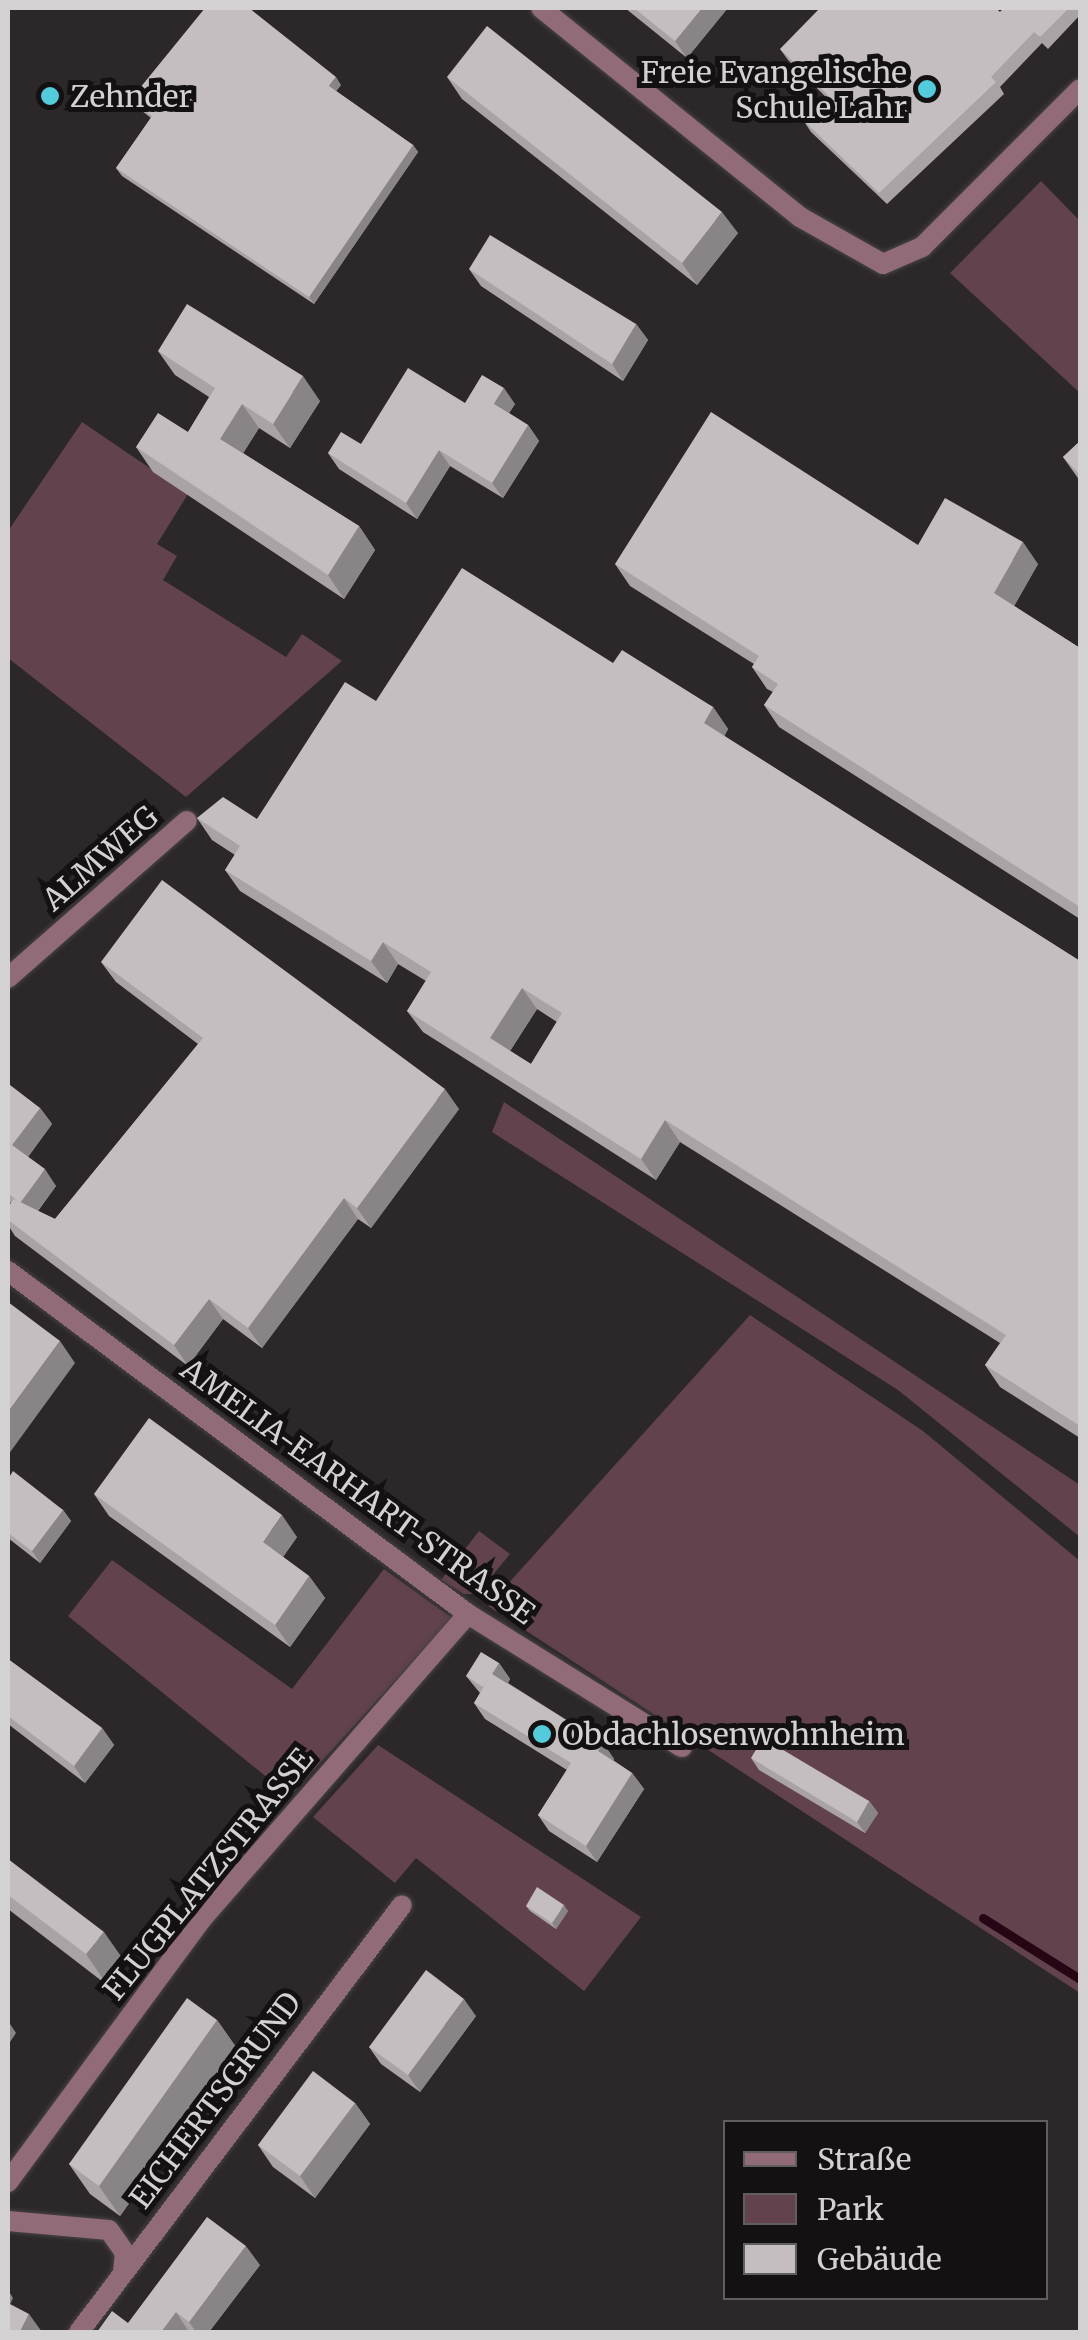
<!DOCTYPE html>
<html>
<head>
<meta charset="utf-8">
<style>
	body { margin:0 }
	#map { position:relative; width:1088px; height:2340px; overflow:hidden; background:#2c2829; font-family:Merriweather,serif }
	div>[style] { position:absolute }
	[style*='--x'] { left:calc(var(--x)*1px); top:calc(var(--y)*1px); width:calc(var(--w)*1px); rotate:calc(var(--a)*1deg) }
	.green>* { inset:0; background:#61424d }
	.stream>* { height:9px; margin:-4.5px; padding:0 4.5px; transform-origin:4.5px; border-radius:4.5px; background:#260614 }
	.roads { filter:drop-shadow(0 0 2px #474344) drop-shadow(0 0 2px #474344) }
	.minor>* { height:20px; margin:-10px; padding:0 10px; transform-origin:10px; border-radius:10px; background:#916b78 }
	.wall>* { inset:0; background:#a9a3a5 }
	.shaded-wall>* { inset:0; background:#898586 }
	.building>* { inset:0; background:#c4bec0 }
	.dots>* { width:28px; height:28px; translate:-50% -50%; box-sizing:border-box; border:5px solid #131112; border-radius:50% }
	span { translate:-50% -50%; white-space:nowrap; text-align:center; line-height:1.15; -webkit-text-stroke:10px #131112; paint-order:stroke }
	.poi-label { font-size:30px; color:#d4d1d2 }
	.right { translate:-100% -50%; text-align:right }
	.left { translate:0 -50%; text-align:left }
	.street-label { font-size:30px; color:#d4d1d2 }
	.frame { position:absolute; inset:0; border:10px solid #d4d1d2; pointer-events:none }
	.legend { position:absolute; left:723px; top:2120px; width:325px; height:180px; box-sizing:border-box; background:#131112; border:2px solid #605e5f; margin:0; padding:12px 18px; list-style:none; font-size:30px; color:#d4d1d2 }
	.legend li { display:flex; align-items:center; gap:20px; height:50px }
	.legend b { width:50px; border:2px solid #605e5f }
</style>
</head>
<body>
<div id="map">
	<div class="green">
		<i style="clip-path:polygon(1041px 181px,1080px 221px,1080px 393px,950px 273px)"></i>
		<i style="clip-path:polygon(82px 422px,188px 494px,157px 544px,177px 556px,163px 580px,286px 657px,302px 634px,342px 661px,186px 797px,8px 658px,8px 531px)"></i>
		<i style="clip-path:polygon(504px 1102px,1080px 1485px,1080px 1537px,898px 1390px,492px 1132px)"></i>
		<i style="clip-path:polygon(750px 1315px,923px 1431px,1080px 1561px,1080px 1993px,488px 1606px)"></i>
		<i style="clip-path:polygon(479px 1531px,510px 1554px,477px 1594px,464px 1594px,441px 1580px)"></i>
		<i style="clip-path:polygon(112px 1560px,292px 1689px,384px 1569px,452px 1618px,290px 1796px,68px 1616px)"></i>
		<i style="clip-path:polygon(378px 1745px,641px 1917px,584px 1991px,416px 1858px,395px 1883px,313px 1817px)"></i>
	</div>
	<div class="stream">
		<i style="--x:983;--y:1918;--w:115;--a:32.2"></i>
	</div>
	<div class="roads">
		<div class="minor">
			<i style="--x:541;--y:8;--w:333;--a:38.9"></i>
			<i style="--x:800;--y:217;--w:95;--a:29.5"></i>
			<i style="--x:883;--y:264;--w:43;--a:-23.6"></i>
			<i style="--x:922;--y:247;--w:223;--a:-45"></i>
			<i style="--x:8;--y:978;--w:238;--a:-41.3"></i>
			<i style="--x:8;--y:1271;--w:574;--a:36.71"></i>
			<i style="--x:468;--y:1614;--w:252;--a:31.9"></i>
			<i style="--x:8;--y:2182;--w:325;--a:-53.6"></i>
			<i style="--x:201;--y:1920;--w:406;--a:-48.9"></i>
			<i style="--x:8;--y:2221;--w:101;--a:5.1"></i>
			<i style="--x:109;--y:2230;--w:28;--a:55"></i>
			<i style="--x:125;--y:2253;--w:18;--a:96"></i>
			<i style="--x:79;--y:2332;--w:535;--a:-52.89"></i>
		</div>
	</div>
	<div class="wall">
		<i style="clip-path:polygon(625px 8px,726px 8px,727px 9px,687px 58px)"></i>
		<i style="clip-path:polygon(1004px 8px,1080px 8px,1080px 15px,1048px 49px,1042px 43px,1000px 87px,1004px 94px,887px 204px,811px 132px,803px 120px,826px 97px,788px 60px,780px 49px,1000px 12px)"></i>
		<i style="clip-path:polygon(447px 77px,738px 233px,697px 285px,462px 99px)"></i>
		<i style="clip-path:polygon(341px 85px,336px 91px,413px 145px,418px 152px,314px 304px,122px 176px,116px 168px,151px 118px,137px 107px,131px 99px)"></i>
		<i style="clip-path:polygon(469px 269px,636px 324px,648px 340px,623px 381px,481px 286px)"></i>
		<i style="clip-path:polygon(158px 351px,320px 401px,290px 448px,259px 428px,243px 453px,359px 526px,375px 550px,344px 599px,153px 472px,136px 447px,188px 432px,209px 397px,175px 375px)"></i>
		<i style="clip-path:polygon(465px 403px,515px 404px,509px 413px,528px 425px,539px 441px,503px 498px,450px 466px,417px 519px,339px 469px,328px 453px,361px 444px)"></i>
		<i style="clip-path:polygon(1080px 441px,1080px 481px,1063px 457px)"></i>
		<i style="clip-path:polygon(918px 545px,1038px 564px,1014px 606px,1080px 648px,1080px 919px,779px 727px,764px 705px,773px 692px,767px 689px,752px 667px,754px 664px,630px 586px,615px 564px)"></i>
		<i style="clip-path:polygon(evenodd,613px 663px,713px 707px,728px 729px,724px 736px,1080px 961px,1080px 1438px,1000px 1387px,985px 1365px,1000px 1343px,680px 1142px,656px 1180px,423px 1032px,407px 1011px,426px 981px,398px 964px,387px 983px,240px 891px,225px 870px,235px 855px,212px 840px,197px 818px,257px 819px,376px 701px,613px 663px,537px 1009px,557px 1022px,531px 1064px,510px 1051px,537px 1009px)"></i>
		<i style="clip-path:polygon(101px 962px,459px 1109px,371px 1228px,358px 1219px,262px 1348px,223px 1319px,188px 1366px,15px 1236px,8px 1225px,8px 1207px,11px 1203px,8px 1200px,8px 1089px,40px 1108px,52px 1124px,28px 1157px,56px 1186px,38px 1211px,55px 1219px,198px 1044px,116px 982px)"></i>
		<i style="clip-path:polygon(8px 1479px,63px 1510px,71px 1521px,40px 1563px,8px 1538px)"></i>
		<i style="clip-path:polygon(94px 1494px,297px 1537px,283px 1557px,309px 1576px,325px 1598px,290px 1647px,109px 1516px)"></i>
		<i style="clip-path:polygon(8px 1659px,102px 1728px,114px 1745px,85px 1783px,8px 1724px)"></i>
		<i style="clip-path:polygon(499px 1663px,510px 1679px,508px 1683px,603px 1743px,614px 1759px,613px 1760px,632px 1773px,644px 1789px,597px 1862px,549px 1831px,538px 1815px,567px 1770px,485px 1719px,474px 1703px,480px 1693px,466px 1676px)"></i>
		<i style="clip-path:polygon(751px 1758px,869px 1801px,878px 1813px,865px 1833px,759px 1770px)"></i>
		<i style="clip-path:polygon(8px 1859px,125px 1962px,107px 1985px,8px 1909px)"></i>
		<i style="clip-path:polygon(526px 1906px,568px 1911px,556px 1929px,530px 1911px)"></i>
		<i style="clip-path:polygon(476px 2016px,420px 2092px,381px 2064px,369px 2047px)"></i>
		<i style="clip-path:polygon(217px 2020px,238px 2050px,120px 2216px,90px 2194px,69px 2164px)"></i>
		<i style="clip-path:polygon(355px 2103px,370px 2124px,315px 2198px,273px 2167px,258px 2145px)"></i>
		<i style="clip-path:polygon(260px 2265px,209px 2332px,97px 2332px,128px 2323px)"></i>
	</div>
	<div class="shaded-wall">
		<i style="clip-path:polygon(702px 8px,726px 8px,727px 9px,687px 58px,675px 41px)"></i>
		<i style="clip-path:polygon(336px 77px,341px 85px,334px 94px,329px 86px)"></i>
		<i style="clip-path:polygon(413px 145px,418px 152px,314px 304px,309px 297px)"></i>
		<i style="clip-path:polygon(722px 212px,738px 233px,697px 285px,682px 263px)"></i>
		<i style="clip-path:polygon(636px 324px,648px 340px,623px 381px,612px 364px)"></i>
		<i style="clip-path:polygon(303px 376px,320px 401px,290px 448px,273px 424px)"></i>
		<i style="clip-path:polygon(504px 388px,515px 404px,505px 419px,494px 404px)"></i>
		<i style="clip-path:polygon(242px 404px,259px 428px,237px 463px,220px 439px)"></i>
		<i style="clip-path:polygon(528px 425px,539px 441px,503px 498px,492px 483px)"></i>
		<i style="clip-path:polygon(439px 450px,450px 466px,417px 519px,406px 503px)"></i>
		<i style="clip-path:polygon(359px 526px,375px 550px,344px 599px,328px 575px)"></i>
		<i style="clip-path:polygon(1023px 542px,1038px 564px,1009px 615px,994px 593px)"></i>
		<i style="clip-path:polygon(713px 707px,728px 729px,720px 745px,704px 723px)"></i>
		<i style="clip-path:polygon(383px 942px,398px 964px,387px 983px,371px 961px)"></i>
		<i style="clip-path:polygon(522px 988px,537px 1009px,505px 1059px,490px 1038px)"></i>
		<i style="clip-path:polygon(445px 1089px,459px 1109px,371px 1228px,357px 1208px)"></i>
		<i style="clip-path:polygon(40px 1108px,52px 1124px,24px 1162px,12px 1145px)"></i>
		<i style="clip-path:polygon(665px 1120px,680px 1142px,656px 1180px,641px 1159px)"></i>
		<i style="clip-path:polygon(45px 1169px,56px 1186px,31px 1219px,20px 1203px)"></i>
		<i style="clip-path:polygon(344px 1198px,358px 1219px,262px 1348px,248px 1328px)"></i>
		<i style="clip-path:polygon(209px 1299px,223px 1319px,188px 1366px,174px 1345px)"></i>
		<i style="clip-path:polygon(60px 1341px,75px 1363px,8px 1455px,8px 1412px)"></i>
		<i style="clip-path:polygon(63px 1510px,71px 1521px,40px 1563px,32px 1551px)"></i>
		<i style="clip-path:polygon(282px 1515px,297px 1537px,278px 1564px,263px 1542px)"></i>
		<i style="clip-path:polygon(309px 1576px,325px 1598px,290px 1647px,275px 1625px)"></i>
		<i style="clip-path:polygon(499px 1663px,510px 1679px,503px 1690px,492px 1674px)"></i>
		<i style="clip-path:polygon(102px 1728px,114px 1745px,85px 1783px,74px 1766px)"></i>
		<i style="clip-path:polygon(603px 1743px,614px 1759px,609px 1767px,598px 1751px)"></i>
		<i style="clip-path:polygon(632px 1773px,644px 1789px,597px 1862px,586px 1846px)"></i>
		<i style="clip-path:polygon(869px 1801px,878px 1813px,865px 1833px,857px 1822px)"></i>
		<i style="clip-path:polygon(564px 1905px,568px 1911px,556px 1929px,552px 1923px)"></i>
		<i style="clip-path:polygon(104px 1932px,125px 1962px,107px 1985px,86px 1954px)"></i>
		<i style="clip-path:polygon(464px 1999px,476px 2016px,420px 2092px,408px 2075px)"></i>
		<i style="clip-path:polygon(217px 2020px,238px 2050px,120px 2216px,99px 2186px)"></i>
		<i style="clip-path:polygon(8px 2021px,16px 2033px,8px 2045px)"></i>
		<i style="clip-path:polygon(355px 2103px,370px 2124px,315px 2198px,300px 2176px)"></i>
		<i style="clip-path:polygon(246px 2246px,260px 2265px,209px 2332px,196px 2332px,189px 2322px)"></i>
		<i style="clip-path:polygon(8px 2290px,13px 2298px,8px 2309px)"></i>
		<i style="clip-path:polygon(176px 2312px,189px 2332px,161px 2332px)"></i>
		<i style="clip-path:polygon(29px 2314px,42px 2332px,20px 2332px)"></i>
	</div>
	<div class="building">
		<i style="clip-path:polygon(205px 8px,249px 8px,336px 77px,329px 86px,413px 145px,309px 297px,116px 168px,152px 116px,131px 99px)"></i>
		<i style="clip-path:polygon(634px 8px,702px 8px,675px 41px)"></i>
		<i style="clip-path:polygon(820px 8px,996px 8px,1000px 12px,1004px 8px,1069px 8px,1040px 37px,1034px 32px,991px 77px,996px 82px,879px 193px,803px 120px,828px 95px,780px 49px)"></i>
		<i style="clip-path:polygon(487px 26px,722px 212px,682px 263px,447px 77px)"></i>
		<i style="clip-path:polygon(490px 235px,636px 324px,612px 364px,469px 269px)"></i>
		<i style="clip-path:polygon(187px 304px,303px 376px,273px 424px,242px 404px,220px 439px,359px 526px,328px 575px,136px 447px,158px 413px,188px 432px,215px 388px,158px 351px)"></i>
		<i style="clip-path:polygon(408px 368px,465px 403px,482px 375px,504px 388px,494px 404px,528px 425px,492px 483px,439px 450px,406px 503px,328px 453px,341px 432px,361px 444px)"></i>
		<i style="clip-path:polygon(711px 412px,918px 545px,945px 498px,1023px 542px,994px 593px,1080px 648px,1080px 907px,764px 705px,778px 684px,752px 667px,759px 656px,615px 564px)"></i>
		<i style="clip-path:polygon(1080px 441px,1080px 475px,1063px 457px)"></i>
		<i style="clip-path:polygon(evenodd,462px 568px,613px 663px,622px 650px,713px 707px,704px 723px,1080px 961px,1080px 1426px,985px 1365px,1006px 1335px,665px 1120px,641px 1159px,407px 1011px,431px 972px,383px 942px,371px 961px,225px 870px,240px 846px,197px 818px,223px 797px,257px 819px,345px 682px,376px 701px,462px 568px,522px 988px,562px 1013px,531px 1064px,490px 1038px,522px 988px)"></i>
		<i style="clip-path:polygon(162px 880px,445px 1089px,357px 1208px,344px 1198px,248px 1328px,209px 1299px,174px 1345px,8px 1220px,8px 1207px,14px 1199px,55px 1219px,203px 1038px,101px 962px)"></i>
		<i style="clip-path:polygon(10px 1085px,40px 1108px,12px 1145px,45px 1169px,20px 1203px,8px 1193px,8px 1089px)"></i>
		<i style="clip-path:polygon(8px 1302px,60px 1341px,8px 1412px)"></i>
		<i style="clip-path:polygon(149px 1418px,282px 1515px,263px 1542px,309px 1576px,275px 1625px,94px 1494px)"></i>
		<i style="clip-path:polygon(13px 1471px,63px 1510px,32px 1551px,8px 1533px,8px 1479px)"></i>
		<i style="clip-path:polygon(481px 1652px,499px 1663px,492px 1674px,603px 1743px,598px 1751px,632px 1773px,586px 1846px,538px 1815px,571px 1763px,474px 1703px,489px 1678px,483px 1687px,466px 1676px)"></i>
		<i style="clip-path:polygon(8px 1659px,102px 1728px,74px 1766px,8px 1716px)"></i>
		<i style="clip-path:polygon(763px 1738px,869px 1801px,857px 1822px,751px 1758px)"></i>
		<i style="clip-path:polygon(8px 1859px,104px 1932px,86px 1954px,8px 1895px)"></i>
		<i style="clip-path:polygon(537px 1887px,564px 1905px,552px 1923px,526px 1906px)"></i>
		<i style="clip-path:polygon(426px 1970px,464px 1999px,408px 2075px,369px 2047px)"></i>
		<i style="clip-path:polygon(187px 1998px,217px 2020px,99px 2186px,69px 2164px)"></i>
		<i style="clip-path:polygon(313px 2071px,355px 2103px,300px 2176px,258px 2145px)"></i>
		<i style="clip-path:polygon(207px 2217px,246px 2246px,189px 2322px,176px 2312px,161px 2332px,97px 2332px,112px 2311px,128px 2323px)"></i>
		<i style="clip-path:polygon(8px 2303px,29px 2314px,20px 2332px,8px 2332px)"></i>
	</div>
	<div class="dots">
		<i style="left:927px;top:89px;background:#53cbda"></i>
		<i style="left:50px;top:96px;background:#53cbda"></i>
		<i style="left:542px;top:1734px;background:#53cbda"></i>
	</div>
	<div class="poi-label">
		<span class="right" style="left:907px;top:89px">Freie Evangelische<br>Schule Lahr</span>
		<span class="left" style="left:70px;top:96px">Zehnder</span>
		<span class="left" style="left:562px;top:1734px">Obdachlosenwohnheim</span>
	</div>
	<div class="street-label">
		<span style="left:100px;top:858px;rotate:-41deg">ALMWEG</span>
		<span style="left:358px;top:1491px;rotate:36deg">AMELIA-EARHART-STRASSE</span>
		<span style="left:208px;top:1874px;rotate:-51deg">FLUGPLATZSTRASSE</span>
		<span style="left:215px;top:2100px;rotate:-53deg">EICHERTSGRUND</span>
	</div>
	<div class="frame"></div>
	<ul class="legend">
	<li><b style="height:12px;background:#916b78"></b>Straße</li>
	<li><b style="height:28px;background:#61424d"></b>Park</li>
	<li><b style="height:28px;background:#c4bec0"></b>Gebäude</li>
	</ul>
</div>
</body>
</html>
